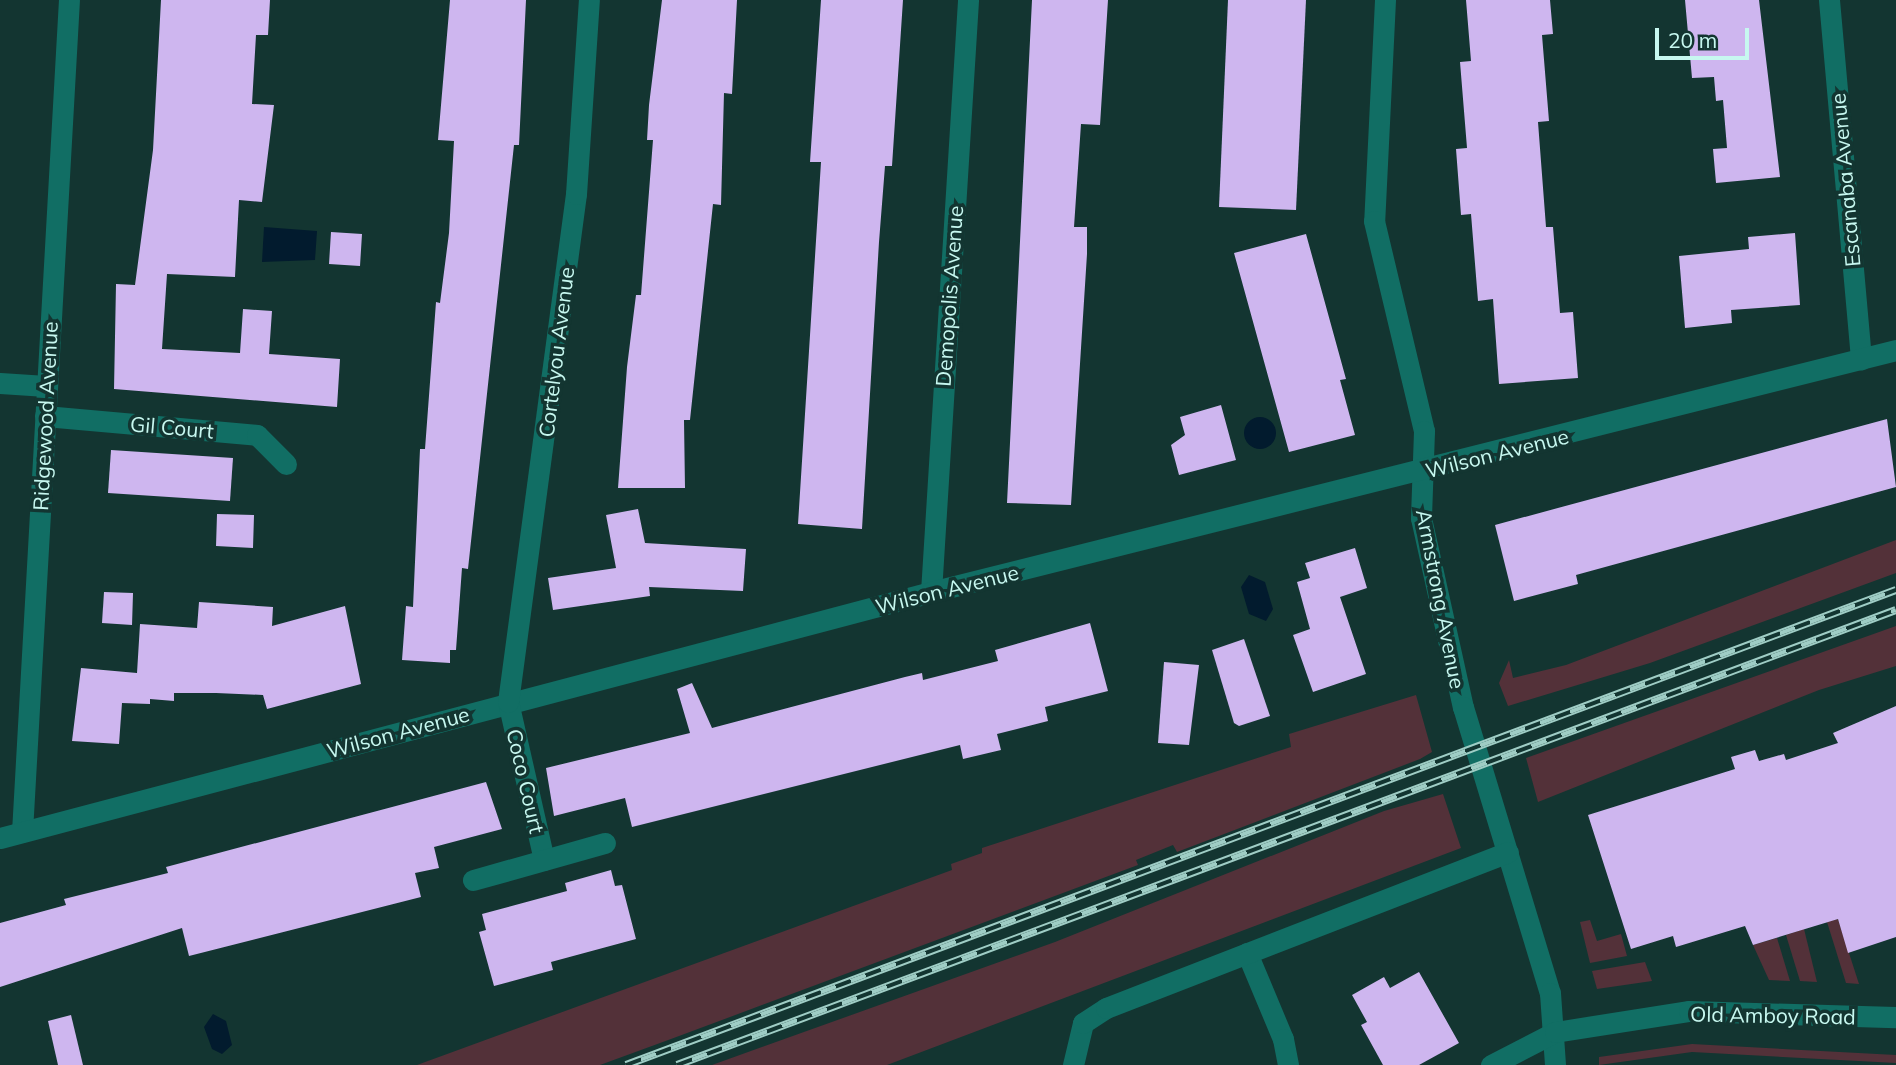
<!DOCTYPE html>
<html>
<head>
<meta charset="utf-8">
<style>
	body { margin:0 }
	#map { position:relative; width:1896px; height:1065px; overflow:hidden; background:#133531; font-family:Mulish,sans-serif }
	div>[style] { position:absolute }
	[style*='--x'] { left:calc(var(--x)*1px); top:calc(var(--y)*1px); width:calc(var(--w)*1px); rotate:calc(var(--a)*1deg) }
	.green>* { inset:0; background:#533139 }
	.water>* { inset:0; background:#021b2e }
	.round { border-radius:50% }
	.building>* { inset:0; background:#ceb6ef }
	.minor>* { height:21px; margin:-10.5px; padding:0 10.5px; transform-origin:10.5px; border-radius:10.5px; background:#116e64 }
	.rail>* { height:8px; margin-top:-4px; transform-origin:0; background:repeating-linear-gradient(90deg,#133531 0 16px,#9fcdc5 0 32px); box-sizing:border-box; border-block:2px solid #9fcdc5 }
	span { translate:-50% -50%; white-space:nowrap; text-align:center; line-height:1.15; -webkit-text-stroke:7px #133531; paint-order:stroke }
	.street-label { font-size:21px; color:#c7f8f0 }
	.scale { position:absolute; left:1655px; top:28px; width:94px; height:32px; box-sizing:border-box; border:4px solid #c7f8f0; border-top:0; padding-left:9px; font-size:21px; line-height:24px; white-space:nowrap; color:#c7f8f0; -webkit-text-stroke:5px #133531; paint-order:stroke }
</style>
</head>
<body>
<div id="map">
	<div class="green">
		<i style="clip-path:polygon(1896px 540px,1896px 573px,1650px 663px,1508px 706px,1499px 683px,1509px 660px,1513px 678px,1566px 665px)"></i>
		<i style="clip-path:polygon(1896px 626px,1896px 666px,1819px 690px,1538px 802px,1526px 758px)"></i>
		<i style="clip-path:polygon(1416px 695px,1432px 752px,1420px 759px,1177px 852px,1173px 845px,1136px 860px,1138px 865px,671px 1039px,600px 1065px,417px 1065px,952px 870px,951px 864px,982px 853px,982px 848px,1291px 747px,1289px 734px)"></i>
		<i style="clip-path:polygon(1443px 794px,1461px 848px,887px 1065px,712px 1065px,1055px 942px,1384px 811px)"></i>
		<i style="clip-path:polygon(1838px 919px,1859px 984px,1846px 983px,1827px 922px)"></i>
		<i style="clip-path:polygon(1590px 920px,1597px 941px,1621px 934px,1627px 956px,1590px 963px,1580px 922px)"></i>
		<i style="clip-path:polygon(1804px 929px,1817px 982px,1800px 981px,1786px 935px)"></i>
		<i style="clip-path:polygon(1777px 938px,1790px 981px,1769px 980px,1753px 945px)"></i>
		<i style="clip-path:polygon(1645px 962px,1652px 981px,1597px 989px,1592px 971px)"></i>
		<i style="clip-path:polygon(1692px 1044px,1896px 1055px,1896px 1063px,1692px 1052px,1599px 1065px,1599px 1057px)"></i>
	</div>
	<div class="water">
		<i style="clip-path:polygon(264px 227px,317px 231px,315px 260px,262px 262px)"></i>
		<i class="round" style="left:1244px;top:417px;width:32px;height:32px"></i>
		<i style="clip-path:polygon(1249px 575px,1265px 582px,1273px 609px,1266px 621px,1249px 614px,1241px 587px)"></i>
		<i style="clip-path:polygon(213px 1014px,226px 1021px,232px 1045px,222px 1054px,212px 1049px,204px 1027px)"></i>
	</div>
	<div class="building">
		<i style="clip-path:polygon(161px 0,270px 0,268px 35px,256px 35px,252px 104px,274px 105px,262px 202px,239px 200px,235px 277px,167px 274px,162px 349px,240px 353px,243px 309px,272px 311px,269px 354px,340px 359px,337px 407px,114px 389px,116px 284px,135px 285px,153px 150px)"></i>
		<i style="clip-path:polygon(450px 0,526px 0,519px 145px,514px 145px,468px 569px,462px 568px,456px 650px,450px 650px,450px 663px,402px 660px,406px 606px,413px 607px,420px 449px,425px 449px,436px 302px,440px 303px,449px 233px,454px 141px,438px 140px)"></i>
		<i style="clip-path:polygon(662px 0,737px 0,732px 94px,724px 93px,721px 205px,713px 204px,690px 420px,684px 420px,685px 488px,618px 488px,627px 367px,636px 295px,641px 295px,653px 140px,647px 140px,649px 105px)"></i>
		<i style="clip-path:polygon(821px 0,903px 0,892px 166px,885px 166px,879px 242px,862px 529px,798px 524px,821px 162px,810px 162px)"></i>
		<i style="clip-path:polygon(1032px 0,1108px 0,1100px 125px,1081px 124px,1074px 227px,1087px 227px,1087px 254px,1071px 505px,1007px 503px)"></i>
		<i style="clip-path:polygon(1228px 0,1306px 0,1296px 210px,1219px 207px)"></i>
		<i style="clip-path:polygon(1466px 0,1550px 0,1553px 34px,1542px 35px,1549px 121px,1538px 122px,1546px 227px,1553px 227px,1560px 313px,1573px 312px,1578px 378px,1499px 384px,1493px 299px,1478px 301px,1471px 214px,1461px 215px,1456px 149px,1467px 148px,1460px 62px,1471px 61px)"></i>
		<i style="clip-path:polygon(1685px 0,1759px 0,1780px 177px,1716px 183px,1713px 149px,1727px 148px,1723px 100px,1716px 101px,1714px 77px,1692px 78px)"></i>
		<i style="clip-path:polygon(331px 232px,362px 234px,360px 266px,329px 264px)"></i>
		<i style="clip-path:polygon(1795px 233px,1800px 305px,1731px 310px,1732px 323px,1685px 328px,1679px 256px,1749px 249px,1748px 237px)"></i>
		<i style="clip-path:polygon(1306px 234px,1346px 379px,1340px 380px,1355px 435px,1289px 452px,1234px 253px)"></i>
		<i style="clip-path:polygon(1221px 405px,1236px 460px,1179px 475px,1171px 445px,1185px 435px,1180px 417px)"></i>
		<i style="clip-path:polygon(1887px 419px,1896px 487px,1576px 575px,1578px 584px,1514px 601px,1495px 525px)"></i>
		<i style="clip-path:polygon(111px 450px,233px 458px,230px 501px,108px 493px)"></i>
		<i style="clip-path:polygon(638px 509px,645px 543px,746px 549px,743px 591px,649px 587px,650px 596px,553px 610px,548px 578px,616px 568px,606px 515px)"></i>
		<i style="clip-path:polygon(217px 514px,254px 515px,253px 548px,216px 546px)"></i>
		<i style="clip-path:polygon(1355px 548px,1367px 588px,1340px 597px,1366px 674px,1313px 692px,1293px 635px,1310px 629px,1297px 582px,1310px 578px,1305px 563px)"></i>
		<i style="clip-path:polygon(104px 592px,133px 593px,132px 625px,102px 623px)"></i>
		<i style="clip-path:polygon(199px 602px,273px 607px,272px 626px,345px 606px,361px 684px,267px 709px,263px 695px,216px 693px,174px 693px,174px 701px,150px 699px,150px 704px,122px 703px,119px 744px,72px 741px,81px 668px,137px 673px,140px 624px,197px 628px)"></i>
		<i style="clip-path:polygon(1090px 623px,1108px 691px,1045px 707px,1048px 721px,997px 734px,1001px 750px,963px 759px,960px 745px,632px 827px,625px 798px,554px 816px,546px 768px,690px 733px,677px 689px,692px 683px,712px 728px,905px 677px,922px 673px,923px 680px,998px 661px,995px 650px)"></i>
		<i style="clip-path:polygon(1244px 639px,1270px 716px,1239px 726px,1234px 723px,1212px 650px)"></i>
		<i style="clip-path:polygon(1164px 662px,1199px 665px,1189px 745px,1158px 743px)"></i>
		<i style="clip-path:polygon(1896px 706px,1896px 937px,1848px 953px,1838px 919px,1753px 945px,1745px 926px,1676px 947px,1673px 936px,1631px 949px,1588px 815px,1735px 769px,1731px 757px,1755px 750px,1759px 761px,1784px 754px,1786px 760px,1838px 743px,1833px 733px)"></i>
		<i style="clip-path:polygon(486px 782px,502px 829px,434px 847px,439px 868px,415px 873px,421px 897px,189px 956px,182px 928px,0 987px,0 923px,66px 905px,64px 899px,168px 873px,166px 867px)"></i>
		<i style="clip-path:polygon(611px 870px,615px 886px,622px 885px,636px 939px,551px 962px,553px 970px,494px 986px,479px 932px,486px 930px,482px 914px,567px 891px,565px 883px)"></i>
		<i style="clip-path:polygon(1419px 972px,1459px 1043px,1419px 1065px,1383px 1065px,1361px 1025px,1367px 1022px,1352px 995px,1384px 977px,1390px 988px)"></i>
		<i style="clip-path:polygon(71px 1015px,83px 1065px,58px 1065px,48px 1021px)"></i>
	</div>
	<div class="minor">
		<i style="--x:1385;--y:0;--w:221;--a:92.8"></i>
		<i style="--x:1374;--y:221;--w:216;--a:76.6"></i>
		<i style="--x:1424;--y:431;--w:87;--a:92"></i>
		<i style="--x:1421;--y:518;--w:194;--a:77.5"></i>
		<i style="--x:1463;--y:707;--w:299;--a:73.1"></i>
		<i style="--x:1550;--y:993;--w:72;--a:86"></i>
		<i style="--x:1829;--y:0;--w:361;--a:84.9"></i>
		<i style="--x:0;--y:383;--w:46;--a:3.7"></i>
		<i style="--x:45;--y:416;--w:213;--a:5.1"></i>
		<i style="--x:257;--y:435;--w:41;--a:45"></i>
		<i style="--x:931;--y:592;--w:593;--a:-86.42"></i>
		<i style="--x:22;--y:832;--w:833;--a:-86.77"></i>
		<i style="--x:0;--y:838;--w:963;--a:-14.8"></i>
		<i style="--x:931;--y:592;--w:995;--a:-14.08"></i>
		<i style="--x:544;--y:860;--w:162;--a:-102.8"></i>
		<i style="--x:508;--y:702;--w:513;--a:-82.38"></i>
		<i style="--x:576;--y:194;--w:194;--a:-86.2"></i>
		<i style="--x:473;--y:880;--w:137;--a:-15.7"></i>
		<i style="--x:1247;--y:953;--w:93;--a:67.3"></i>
		<i style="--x:1283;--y:1039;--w:26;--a:79"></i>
		<i style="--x:1073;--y:1065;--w:43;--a:-76.6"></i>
		<i style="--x:1083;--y:1023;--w:27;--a:-33"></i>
		<i style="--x:1106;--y:1008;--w:431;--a:-21.2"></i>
		<i style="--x:1491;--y:1065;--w:72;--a:-27.3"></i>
		<i style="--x:1555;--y:1032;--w:136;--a:-8.9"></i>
		<i style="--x:1689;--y:1011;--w:207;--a:1.7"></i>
	</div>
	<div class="rail">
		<i style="--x:626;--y:1065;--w:1356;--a:-20.51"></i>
		<i style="--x:677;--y:1065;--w:1301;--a:-20.47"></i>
	</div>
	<div class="street-label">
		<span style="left:1845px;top:180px;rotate:-95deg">Escanaba Avenue</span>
		<span style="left:949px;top:296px;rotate:-86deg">Demopolis Avenue</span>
		<span style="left:556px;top:352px;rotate:-83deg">Cortelyou Avenue</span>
		<span style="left:45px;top:416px;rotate:-87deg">Ridgewood Avenue</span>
		<span style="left:172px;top:427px;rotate:5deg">Gil Court</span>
		<span style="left:1497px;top:453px;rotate:-14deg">Wilson Avenue</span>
		<span style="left:947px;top:589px;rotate:-14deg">Wilson Avenue</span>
		<span style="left:1441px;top:599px;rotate:79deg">Armstrong Avenue</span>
		<span style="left:398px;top:732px;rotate:-15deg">Wilson Avenue</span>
		<span style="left:526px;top:781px;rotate:77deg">Coco Court</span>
		<span style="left:1773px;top:1015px;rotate:1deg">Old Amboy Road</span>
	</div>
	<div class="scale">20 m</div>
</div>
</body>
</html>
